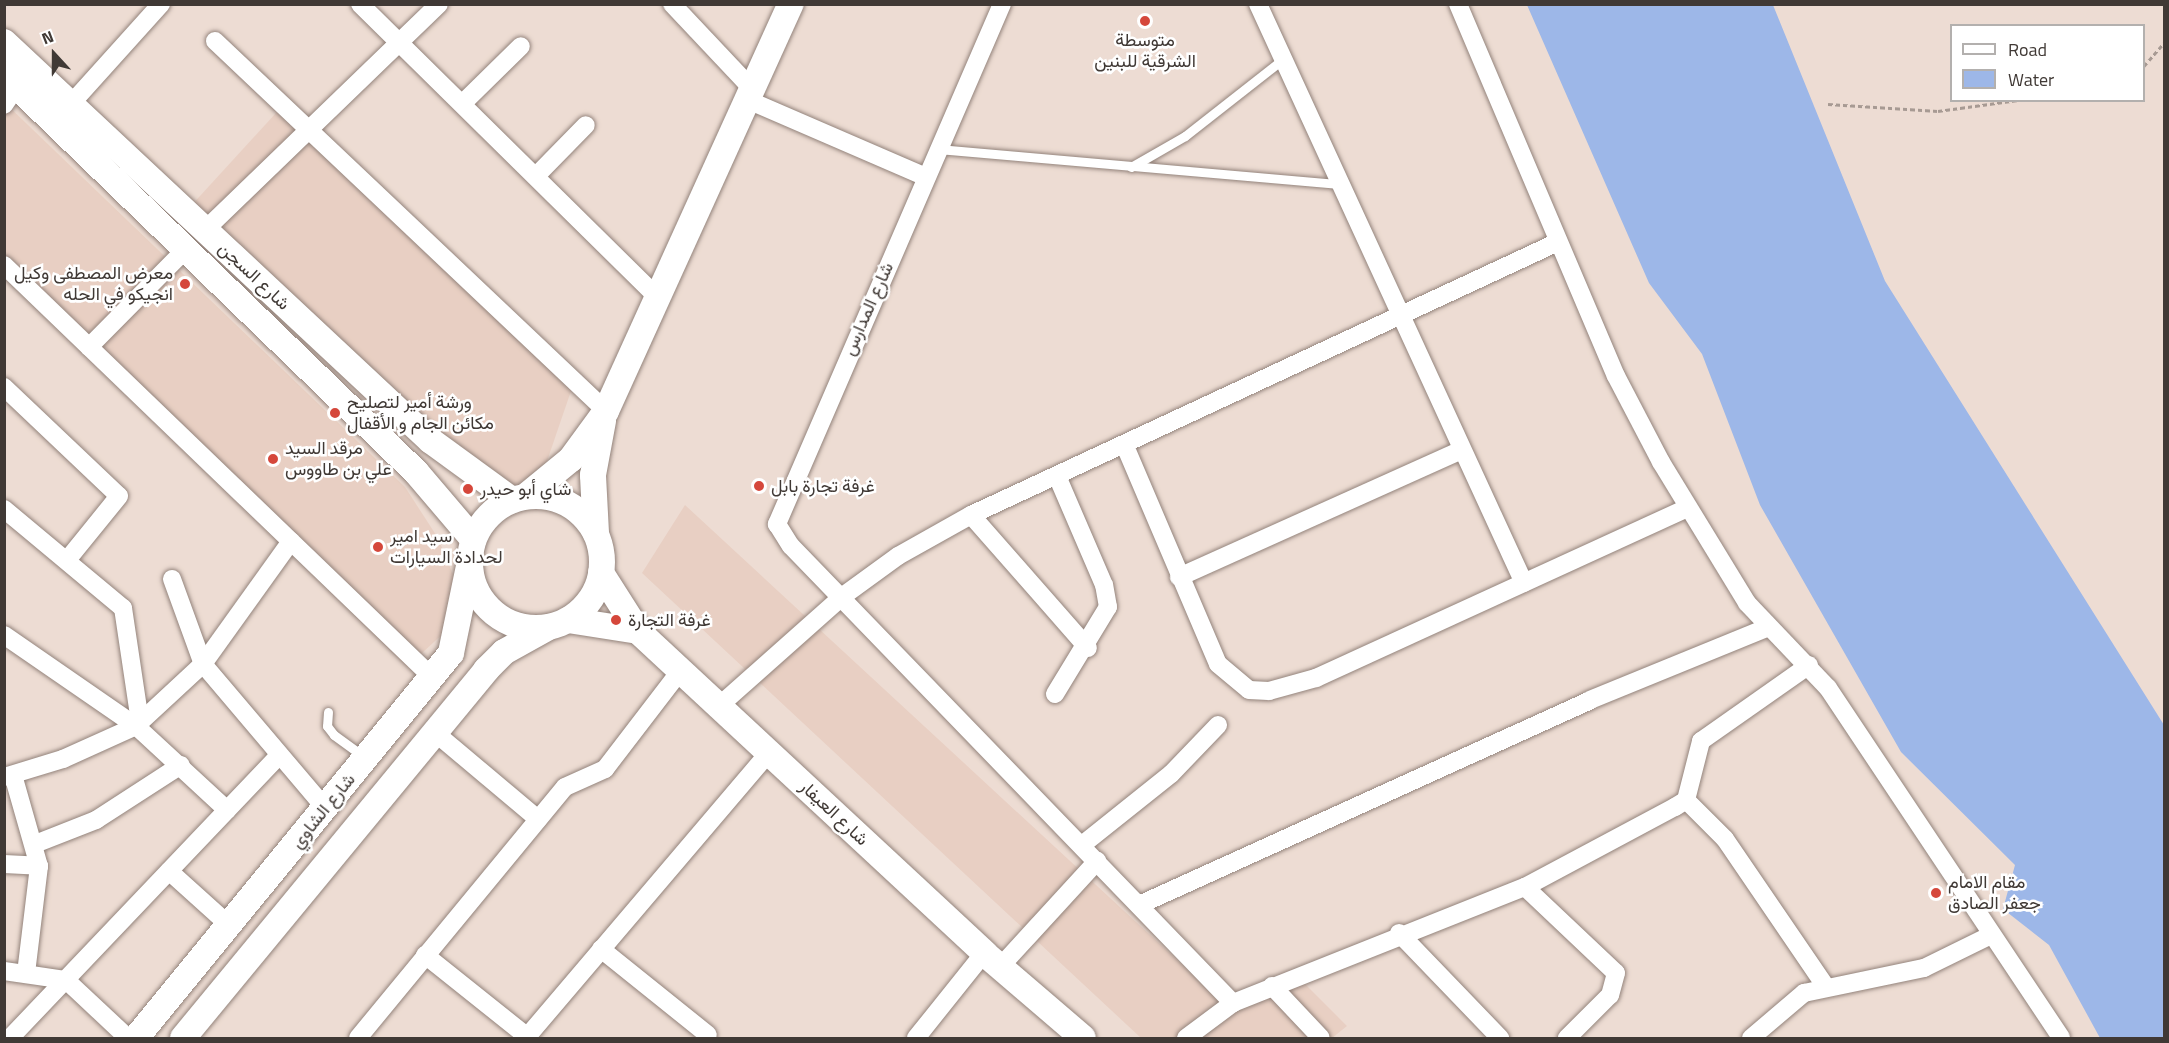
<!DOCTYPE html>
<html>
<head>
<meta charset="utf-8">
<style>
	body { margin:0 }
	#map { position:relative; width:2169px; height:1043px; overflow:hidden; background:#eddcd3; font-family:"Titillium Web",Vazirmatn,sans-serif }
	div>[style] { position:absolute }
	[style*='--x'] { left:calc(var(--x)*1px); top:calc(var(--y)*1px); width:calc(var(--w)*1px); rotate:calc(var(--a)*1deg) }
	.built>* { inset:0; background:#e8cfc3 }
	.water>* { inset:0; background:#9db7e8 }
	.path>* { height:3px; margin-top:-1.5px; transform-origin:0; background:repeating-linear-gradient(90deg,#a79a93 0 4.5px,transparent 0 7.5px) }
	.roads { filter:drop-shadow(0 0 2px #93837b) drop-shadow(0 0 2px #93837b) }
	.lane>* { height:9px; margin:-4.5px; padding:0 4.5px; transform-origin:4.5px; border-radius:4.5px; background:#fff }
	.street>* { height:18px; margin:-9px; padding:0 9px; transform-origin:9px; border-radius:9px; background:#fff }
	.secondary>* { height:26px; margin:-13px; padding:0 13px; transform-origin:13px; border-radius:13px; background:#fff }
	.secondary>.ring { margin:-13px; padding:0; box-sizing:content-box; background:none; border:26px solid #fff; border-radius:50% }
	.dots>* { width:16px; height:16px; translate:-50% -50%; box-sizing:border-box; border:3px solid #fff; border-radius:50% }
	span { translate:-50% -50%; white-space:nowrap; text-align:center; line-height:1.15; -webkit-text-stroke:5px #fff; paint-order:stroke }
	.poi-label { font-size:18px; color:#403935 }
	.right { translate:-100% -50%; text-align:right }
	.left { translate:0 -50%; text-align:left }
	.street-label { font-size:18px; color:#403935 }
	.frame { position:absolute; inset:0; border:6px solid #403935; pointer-events:none }
	.legend { position:absolute; left:1950px; top:24px; width:195px; height:78px; box-sizing:border-box; background:#fff; border:2px solid #b3b0ae; margin:0; padding:8px 10px; list-style:none; font-size:18px; color:#403935 }
	.legend li { display:flex; align-items:center; gap:12px; height:30px }
	.legend b { width:30px; border:2px solid #b3b0ae }
	.north { position:absolute; left:24px; top:24px; width:60px; height:60px; -webkit-text-stroke:4px #fff; paint-order:stroke; rotate:339deg; font-size:16px; font-weight:700; line-height:24px; text-align:center; color:#403935 }
	.north::after { content:''; display:block; margin:auto; width:21px; height:27px; background:#403935; clip-path:polygon(50% 0,100% 100%,50% 72%,0 100%) }
</style>
</head>
<body>
<div id="map">
	<div class="built">
		<i style="clip-path:polygon(287px 101px,572px 388px,545px 467px,512px 502px,189px 208px)"></i>
		<i style="clip-path:polygon(4px 102px,405px 487px,438px 538px,454px 577px,448px 629px,407px 667px,5px 274px)"></i>
		<i style="clip-path:polygon(685px 505px,1229px 1008px,1304px 983px,1347px 1026px,1332px 1038px,1141px 1038px,642px 573px)"></i>
	</div>
	<div class="water">
		<i style="clip-path:polygon(1527px 5px,1773px 5px,1885px 281px,2164px 725px,2164px 1038px,2100px 1038px,2049px 945px,2003px 909px,2015px 865px,1901px 752px,1760px 505px,1702px 354px,1649px 283px)"></i>
	</div>
	<div class="path">
		<i style="--x:2144;--y:66;--w:30;--a:-49"></i>
		<i style="--x:1828;--y:104;--w:110;--a:3.6"></i>
		<i style="--x:1938;--y:111;--w:81;--a:-7.8"></i>
	</div>
	<div class="roads">
		<div class="lane">
			<i style="--x:938;--y:149;--w:403;--a:5"></i>
			<i style="--x:1131;--y:167;--w:62;--a:-29.9"></i>
			<i style="--x:1185;--y:136;--w:123;--a:-38.1"></i>
			<i style="--x:328;--y:712;--w:14;--a:94"></i>
			<i style="--x:327;--y:726;--w:11;--a:52"></i>
			<i style="--x:334;--y:735;--w:37;--a:36"></i>
		</div>
		<div class="street">
			<i style="--x:360;--y:4;--w:419;--a:44.6"></i>
			<i style="--x:672;--y:4;--w:117;--a:46.7"></i>
			<i style="--x:1002;--y:4;--w:567;--a:113.4"></i>
			<i style="--x:777;--y:524;--w:26;--a:58"></i>
			<i style="--x:791;--y:546;--w:636;--a:45.96"></i>
			<i style="--x:1258;--y:4;--w:637;--a:65.33"></i>
			<i style="--x:1458;--y:4;--w:404;--a:67"></i>
			<i style="--x:1616;--y:376;--w:97;--a:62.4"></i>
			<i style="--x:1661;--y:462;--w:165;--a:58.6"></i>
			<i style="--x:1747;--y:603;--w:117;--a:46.4"></i>
			<i style="--x:1828;--y:688;--w:420;--a:56.3"></i>
			<i style="--x:215;--y:41;--w:538;--a:43.42"></i>
			<i style="--x:748;--y:100;--w:194;--a:23.4"></i>
			<i style="--x:463;--y:103;--w:81;--a:-44.5"></i>
			<i style="--x:4;--y:105;--w:23;--a:-56"></i>
			<i style="--x:70;--y:105;--w:136;--a:-48"></i>
			<i style="--x:536;--y:176;--w:71;--a:-45.6"></i>
			<i style="--x:205;--y:230;--w:325;--a:-44"></i>
			<i style="--x:4;--y:265;--w:594;--a:43.91"></i>
			<i style="--x:89;--y:347;--w:139;--a:-45.3"></i>
			<i style="--x:4;--y:387;--w:158;--a:43.5"></i>
			<i style="--x:119;--y:496;--w:81;--a:129"></i>
			<i style="--x:1125;--y:446;--w:237;--a:66.9"></i>
			<i style="--x:1218;--y:664;--w:40;--a:40"></i>
			<i style="--x:1249;--y:690;--w:20;--a:3"></i>
			<i style="--x:1269;--y:691;--w:49;--a:-15.5"></i>
			<i style="--x:1316;--y:678;--w:409;--a:-24.6"></i>
			<i style="--x:4;--y:509;--w:155;--a:39.8"></i>
			<i style="--x:123;--y:608;--w:115;--a:81.5"></i>
			<i style="--x:971;--y:515;--w:177;--a:48.7"></i>
			<i style="--x:1179;--y:577;--w:310;--a:-24.2"></i>
			<i style="--x:172;--y:579;--w:90;--a:70"></i>
			<i style="--x:203;--y:664;--w:189;--a:49.7"></i>
			<i style="--x:4;--y:635;--w:160;--a:34.6"></i>
			<i style="--x:136;--y:726;--w:124;--a:42.7"></i>
			<i style="--x:1055;--y:694;--w:102;--a:-58.7"></i>
			<i style="--x:1108;--y:607;--w:22;--a:-100"></i>
			<i style="--x:1104;--y:585;--w:119;--a:-113.3"></i>
			<i style="--x:719;--y:706;--w:166;--a:-41.6"></i>
			<i style="--x:843;--y:596;--w:68;--a:-36"></i>
			<i style="--x:898;--y:556;--w:84;--a:-29.3"></i>
			<i style="--x:971;--y:515;--w:647;--a:-24.94"></i>
			<i style="--x:433;--y:731;--w:137;--a:40"></i>
			<i style="--x:13;--y:775;--w:95;--a:74.1"></i>
			<i style="--x:39;--y:866;--w:108;--a:96.9"></i>
			<i style="--x:4;--y:777;--w:62;--a:-17"></i>
			<i style="--x:63;--y:759;--w:80;--a:-24.3"></i>
			<i style="--x:136;--y:726;--w:91;--a:-42.8"></i>
			<i style="--x:203;--y:664;--w:151;--a:-54.4"></i>
			<i style="--x:1686;--y:800;--w:55;--a:45"></i>
			<i style="--x:1725;--y:839;--w:176;--a:55.7"></i>
			<i style="--x:35;--y:844;--w:66;--a:-21.5"></i>
			<i style="--x:96;--y:820;--w:101;--a:-32.9"></i>
			<i style="--x:1082;--y:845;--w:114;--a:-38.6"></i>
			<i style="--x:1171;--y:774;--w:68;--a:-46.2"></i>
			<i style="--x:4;--y:864;--w:35;--a:3"></i>
			<i style="--x:169;--y:871;--w:81;--a:42"></i>
			<i style="--x:1525;--y:887;--w:125;--a:43.4"></i>
			<i style="--x:1616;--y:973;--w:23;--a:105"></i>
			<i style="--x:1610;--y:995;--w:61;--a:135"></i>
			<i style="--x:1139;--y:905;--w:495;--a:-24.4"></i>
			<i style="--x:1590;--y:700;--w:193;--a:-22.2"></i>
			<i style="--x:1399;--y:933;--w:146;--a:46.1"></i>
			<i style="--x:601;--y:949;--w:137;--a:38.8"></i>
			<i style="--x:425;--y:955;--w:133;--a:38.6"></i>
			<i style="--x:1000;--y:967;--w:144;--a:-47.5"></i>
			<i style="--x:4;--y:971;--w:63;--a:8.3"></i>
			<i style="--x:66;--y:980;--w:85;--a:43.1"></i>
			<i style="--x:1272;--y:986;--w:71;--a:46.7"></i>
			<i style="--x:10;--y:1038;--w:390;--a:-46.4"></i>
			<i style="--x:358;--y:1038;--w:325;--a:-50.5"></i>
			<i style="--x:565;--y:787;--w:44;--a:-24.2"></i>
			<i style="--x:605;--y:769;--w:125;--a:-52.5"></i>
			<i style="--x:526;--y:1038;--w:375;--a:-49.6"></i>
			<i style="--x:916;--y:1038;--w:109;--a:-51.3"></i>
			<i style="--x:1186;--y:1038;--w:59;--a:-36.7"></i>
			<i style="--x:1233;--y:1003;--w:314;--a:-21.7"></i>
			<i style="--x:1525;--y:887;--w:170;--a:-28.1"></i>
			<i style="--x:1675;--y:807;--w:13;--a:-32"></i>
			<i style="--x:1686;--y:800;--w:61;--a:-75.7"></i>
			<i style="--x:1701;--y:741;--w:132;--a:-35.1"></i>
			<i style="--x:1751;--y:1038;--w:70;--a:-40.3"></i>
			<i style="--x:1804;--y:993;--w:123;--a:-11.8"></i>
			<i style="--x:1924;--y:968;--w:72;--a:-26.2"></i>
		</div>
		<div class="secondary">
			<i style="--x:4;--y:42;--w:584;--a:43.06"></i>
			<i style="--x:431;--y:441;--w:100;--a:36.1"></i>
			<i style="--x:4;--y:74;--w:573;--a:44.01"></i>
			<i style="--x:416;--y:472;--w:88;--a:49.6"></i>
			<i class="ring" style="left:470px;top:496px;width:106px;height:106px"></i>
			<i style="--x:526;--y:496;--w:58;--a:-39.4"></i>
			<i style="--x:571;--y:459;--w:59;--a:-53.9"></i>
			<i style="--x:606;--y:411;--w:447;--a:-65.6"></i>
			<i style="--x:596;--y:533;--w:58;--a:-93"></i>
			<i style="--x:593;--y:475;--w:55;--a:-79.5"></i>
			<i style="--x:601;--y:573;--w:69;--a:57.5"></i>
			<i style="--x:638;--y:631;--w:473;--a:42.9"></i>
			<i style="--x:984;--y:953;--w:130;--a:40.6"></i>
			<i style="--x:568;--y:620;--w:71;--a:8.9"></i>
			<i style="--x:136;--y:1038;--w:497;--a:-50.7"></i>
			<i style="--x:451;--y:653;--w:89;--a:-78.3"></i>
			<i style="--x:183;--y:1038;--w:477;--a:-50.5"></i>
			<i style="--x:486;--y:670;--w:25;--a:-45"></i>
			<i style="--x:504;--y:652;--w:51;--a:-29.1"></i>
		</div>
	</div>
	<div class="dots">
		<i style="left:1145px;top:21px;background:#d5473b"></i>
		<i style="left:185px;top:284px;background:#d5473b"></i>
		<i style="left:335px;top:413px;background:#d5473b"></i>
		<i style="left:273px;top:459px;background:#d5473b"></i>
		<i style="left:759px;top:486px;background:#d5473b"></i>
		<i style="left:468px;top:489px;background:#d5473b"></i>
		<i style="left:378px;top:547px;background:#d5473b"></i>
		<i style="left:616px;top:620px;background:#d5473b"></i>
		<i style="left:1936px;top:893px;background:#d5473b"></i>
	</div>
	<div class="poi-label">
		<span style="left:1145px;top:51px">متوسطة<br>الشرقية للبنين</span>
		<span class="right" style="left:173px;top:284px">معرض المصطفى وكيل<br>انجيكو في الحله</span>
		<span class="left" style="left:347px;top:413px">ورشة أمير لتصليح<br>مكائن الجام و الأقفال</span>
		<span class="left" style="left:285px;top:459px">مرقد السيد<br>علي بن طاووس</span>
		<span class="left" style="left:771px;top:486px">غرفة تجارة بابل</span>
		<span class="left" style="left:480px;top:489px">شاي أبو حيدر</span>
		<span class="left" style="left:390px;top:547px">سيد امير<br>لحدادة السيارات</span>
		<span class="left" style="left:628px;top:620px">غرفة التجارة</span>
		<span class="left" style="left:1948px;top:893px">مقام الامام<br>جعفر الصادق</span>
	</div>
	<div class="street-label">
		<span style="left:254px;top:276px;rotate:43deg">شارع السجن</span>
		<span style="left:868px;top:309px;rotate:-66deg">شارع المدارس</span>
		<span style="left:323px;top:811px;rotate:-51deg">شارع الشاوي</span>
		<span style="left:834px;top:813px;rotate:43deg">شارع العيفار</span>
	</div>
	<div class="frame"></div>
	<ul class="legend">
	<li><b style="height:8px;background:#fff"></b>Road</li>
	<li><b style="height:16px;background:#9db7e8"></b>Water</li>
	</ul>
	<div class="north">N</div>
</div>
</body>
</html>
